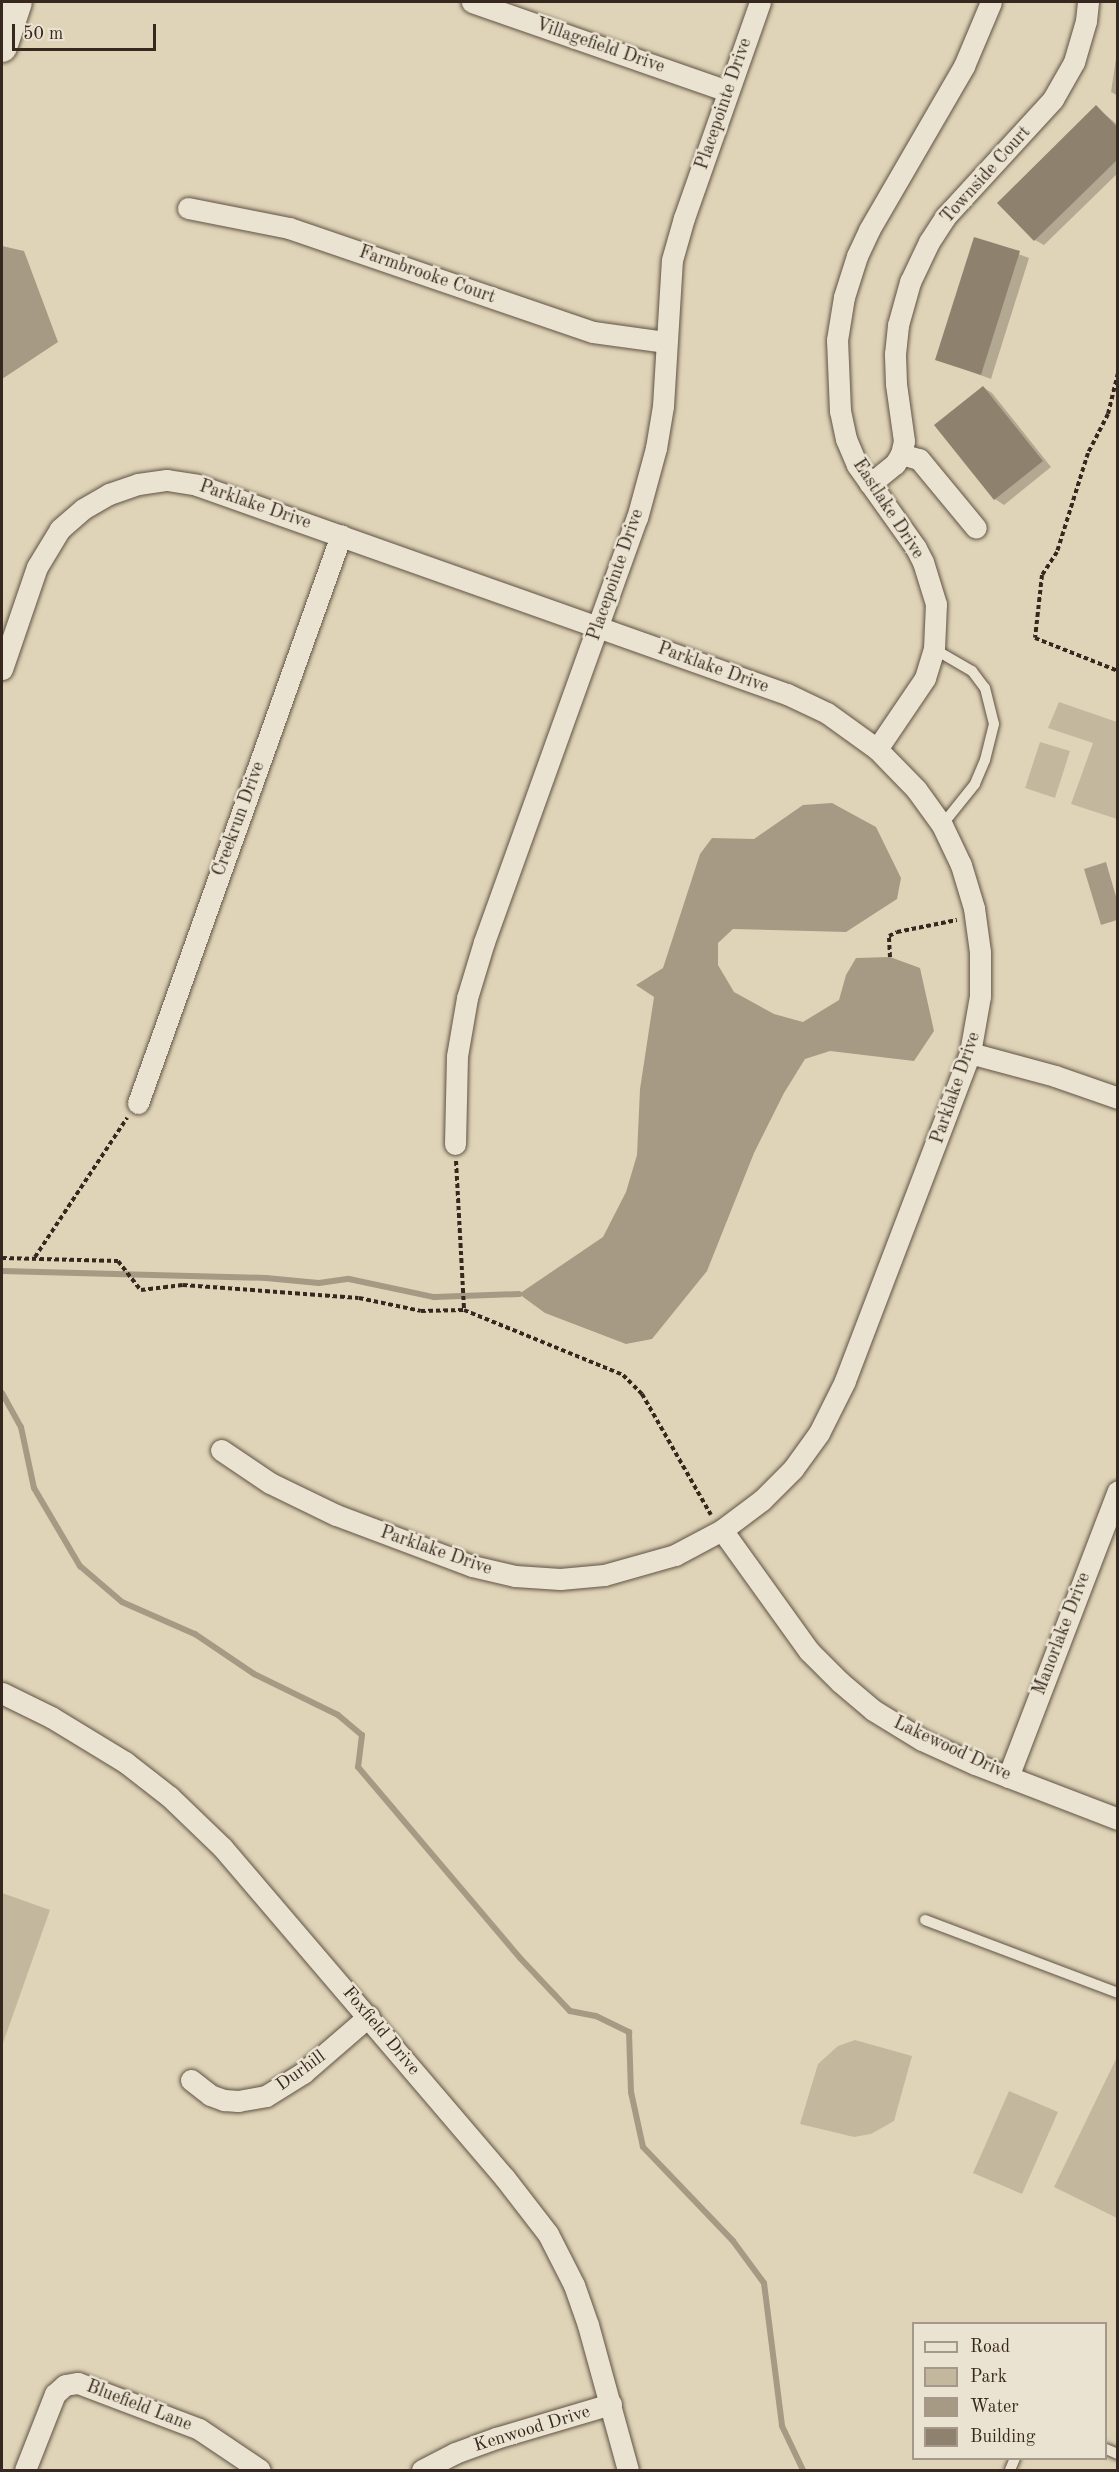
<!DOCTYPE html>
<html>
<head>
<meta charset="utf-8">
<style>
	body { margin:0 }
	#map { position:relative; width:1119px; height:2472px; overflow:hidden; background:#e0d4b8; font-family:"Old Standard TT",serif }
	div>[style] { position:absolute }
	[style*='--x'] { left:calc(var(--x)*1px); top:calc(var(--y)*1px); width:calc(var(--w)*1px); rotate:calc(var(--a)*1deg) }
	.green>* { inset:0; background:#c3b79e }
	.water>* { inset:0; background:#a69a84 }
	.shadow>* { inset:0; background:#0003 }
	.stream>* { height:6px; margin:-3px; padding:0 3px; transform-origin:3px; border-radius:3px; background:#a69a84 }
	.building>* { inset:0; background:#8e816e }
	.path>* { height:4px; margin-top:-2px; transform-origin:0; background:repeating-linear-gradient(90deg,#36281e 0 4.5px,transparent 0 7.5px) }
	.roads { filter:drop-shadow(0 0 2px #605344) drop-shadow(0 0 2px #605344) }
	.service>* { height:10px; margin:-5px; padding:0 5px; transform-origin:5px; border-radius:5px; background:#ebe3d1 }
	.minor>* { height:21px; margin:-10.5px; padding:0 10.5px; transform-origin:10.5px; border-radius:10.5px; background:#ebe3d1 }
	.secondary>* { height:30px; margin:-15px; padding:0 15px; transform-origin:15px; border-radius:15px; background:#ebe3d1 }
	span { translate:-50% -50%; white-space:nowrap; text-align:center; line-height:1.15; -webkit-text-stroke:5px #ebe3d1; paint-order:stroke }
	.street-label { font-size:18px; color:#36281e }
	.frame { position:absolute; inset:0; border:3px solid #36281e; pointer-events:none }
	.legend { position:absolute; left:912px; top:2322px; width:195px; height:138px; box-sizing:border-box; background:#ebe3d1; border:2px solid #a39889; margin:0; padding:8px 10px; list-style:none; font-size:18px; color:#36281e }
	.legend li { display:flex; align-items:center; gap:12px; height:30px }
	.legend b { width:30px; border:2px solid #a39889 }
	.scale { position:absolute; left:12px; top:24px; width:144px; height:27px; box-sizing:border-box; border:3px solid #36281e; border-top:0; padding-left:8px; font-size:18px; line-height:21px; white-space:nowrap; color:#36281e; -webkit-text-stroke:4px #ebe3d1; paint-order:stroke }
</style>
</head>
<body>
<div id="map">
	<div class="green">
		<i style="clip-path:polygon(1059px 702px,1117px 722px,1117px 819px,1071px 804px,1093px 743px,1048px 728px)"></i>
		<i style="clip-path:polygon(1040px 742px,1070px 751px,1055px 798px,1025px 788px)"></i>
		<i style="clip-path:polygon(2px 1893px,50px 1910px,2px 2046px)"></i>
		<i style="clip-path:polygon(855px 2040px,912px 2056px,894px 2121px,871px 2134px,854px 2137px,800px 2124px,818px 2064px,838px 2046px)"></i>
		<i style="clip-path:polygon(1117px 2057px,1117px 2218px,1054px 2187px)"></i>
		<i style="clip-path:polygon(1009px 2091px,1058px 2112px,1022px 2194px,973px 2173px)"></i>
	</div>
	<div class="water">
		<i style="clip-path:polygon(2px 246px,24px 251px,58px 342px,2px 379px)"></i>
		<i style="clip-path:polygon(832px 803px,876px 827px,901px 878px,897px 899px,846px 932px,733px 929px,718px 943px,718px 965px,734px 992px,774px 1014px,803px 1022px,839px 1000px,846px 975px,856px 958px,890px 957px,920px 968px,934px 1031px,914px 1061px,830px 1051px,805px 1059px,784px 1093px,754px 1153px,707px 1271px,652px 1339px,626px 1344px,545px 1313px,519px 1294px,603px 1237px,626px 1192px,637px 1155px,640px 1089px,654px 997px,636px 985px,663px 968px,700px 854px,712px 838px,754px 839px,803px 805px)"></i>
		<i style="clip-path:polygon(1106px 862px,1117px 900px,1117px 920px,1101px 925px,1084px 869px)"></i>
	</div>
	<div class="shadow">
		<i style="clip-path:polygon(1118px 45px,1118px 96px,1111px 92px)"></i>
		<i style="clip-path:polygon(1096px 107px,1118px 125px,1118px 173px,1044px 245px,1035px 240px)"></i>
		<i style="clip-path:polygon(975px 238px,1029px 258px,991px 379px,936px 359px)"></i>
		<i style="clip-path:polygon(983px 387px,992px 393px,1051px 467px,1004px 505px,995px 499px)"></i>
	</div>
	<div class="stream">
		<i style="--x:2;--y:1271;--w:264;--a:1.5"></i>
		<i style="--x:266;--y:1278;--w:53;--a:5.4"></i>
		<i style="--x:319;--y:1283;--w:30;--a:-8"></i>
		<i style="--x:349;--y:1279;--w:87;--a:12"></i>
		<i style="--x:434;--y:1297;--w:85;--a:-2"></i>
		<i style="--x:2;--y:1393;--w:39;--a:61"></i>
		<i style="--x:21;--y:1427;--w:62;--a:78"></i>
		<i style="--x:34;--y:1488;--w:91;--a:59.5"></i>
		<i style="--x:80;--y:1566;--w:55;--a:40.6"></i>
		<i style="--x:122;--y:1602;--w:80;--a:23.7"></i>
		<i style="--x:195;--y:1634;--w:71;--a:34.1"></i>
		<i style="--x:254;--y:1674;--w:93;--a:26"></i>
		<i style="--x:338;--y:1715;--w:31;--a:40"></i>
		<i style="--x:362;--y:1735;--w:32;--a:97"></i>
		<i style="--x:358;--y:1767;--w:250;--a:49.7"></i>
		<i style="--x:520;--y:1958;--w:73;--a:46.7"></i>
		<i style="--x:570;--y:2011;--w:26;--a:11"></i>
		<i style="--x:596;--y:2016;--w:37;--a:26"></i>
		<i style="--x:629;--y:2032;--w:60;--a:88.1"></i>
		<i style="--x:631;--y:2092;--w:56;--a:77.7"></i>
		<i style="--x:643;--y:2147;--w:130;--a:46.2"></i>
		<i style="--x:733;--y:2241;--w:52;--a:53.6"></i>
		<i style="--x:764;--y:2283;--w:144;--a:82.8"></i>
		<i style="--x:782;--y:2426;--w:49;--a:64.5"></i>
	</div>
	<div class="building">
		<i style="clip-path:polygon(1096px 105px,1118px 128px,1118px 159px,1034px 241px,997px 203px)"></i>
		<i style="clip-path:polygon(974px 237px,1020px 251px,981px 375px,935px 360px)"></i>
		<i style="clip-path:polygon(983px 386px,1043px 461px,994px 500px,934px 425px)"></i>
	</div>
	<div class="path">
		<i style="--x:1118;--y:373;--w:42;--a:103.7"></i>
		<i style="--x:1108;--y:414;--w:44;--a:117.1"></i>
		<i style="--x:1088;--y:453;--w:104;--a:107.4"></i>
		<i style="--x:1057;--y:552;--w:27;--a:123"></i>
		<i style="--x:1042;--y:575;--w:63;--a:96.3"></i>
		<i style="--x:1035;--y:638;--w:89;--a:21.7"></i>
		<i style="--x:890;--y:957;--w:21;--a:-93"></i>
		<i style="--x:889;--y:936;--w:9;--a:-27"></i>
		<i style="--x:897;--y:932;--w:61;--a:-11.3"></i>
		<i style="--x:456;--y:1161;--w:149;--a:86.9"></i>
		<i style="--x:35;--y:1257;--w:167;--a:-56.5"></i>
		<i style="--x:2;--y:1258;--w:116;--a:1.5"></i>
		<i style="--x:118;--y:1261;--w:37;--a:52"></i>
		<i style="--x:141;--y:1290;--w:42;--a:-6.8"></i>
		<i style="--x:183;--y:1285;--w:176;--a:4.2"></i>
		<i style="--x:359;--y:1298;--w:63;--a:11.8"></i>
		<i style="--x:421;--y:1311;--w:43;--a:-1.3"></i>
		<i style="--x:464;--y:1310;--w:172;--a:22.2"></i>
		<i style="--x:623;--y:1375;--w:27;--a:45"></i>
		<i style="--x:642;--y:1394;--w:139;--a:60.3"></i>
	</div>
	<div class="roads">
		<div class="service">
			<i style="--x:934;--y:649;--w:44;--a:30.1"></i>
			<i style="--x:972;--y:671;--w:21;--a:53"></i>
			<i style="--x:985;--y:688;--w:37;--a:76"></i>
			<i style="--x:994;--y:724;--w:37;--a:104"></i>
			<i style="--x:985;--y:760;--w:26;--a:113"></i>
			<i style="--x:975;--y:784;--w:53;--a:128.8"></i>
			<i style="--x:925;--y:1920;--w:206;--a:20.7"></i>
			<i style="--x:1106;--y:2449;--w:13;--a:23"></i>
			<i style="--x:1010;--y:2470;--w:13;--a:-67"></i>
		</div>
		<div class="minor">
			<i style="--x:472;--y:2;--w:271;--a:19.2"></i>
			<i style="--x:188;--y:208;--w:103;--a:11.2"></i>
			<i style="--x:289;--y:228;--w:321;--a:18.9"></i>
			<i style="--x:593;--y:332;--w:74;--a:7.8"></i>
			<i style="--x:901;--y:454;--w:19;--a:16"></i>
			<i style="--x:919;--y:459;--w:89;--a:50.4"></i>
			<i style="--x:870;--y:484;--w:32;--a:-39"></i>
			<i style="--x:895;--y:464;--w:12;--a:-59"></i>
			<i style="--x:901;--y:454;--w:13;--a:-77"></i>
			<i style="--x:904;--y:441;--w:58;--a:-98"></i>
			<i style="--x:896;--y:384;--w:30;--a:-92"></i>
			<i style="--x:895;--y:354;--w:29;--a:-84"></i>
			<i style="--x:898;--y:325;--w:45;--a:-74.4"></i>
			<i style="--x:910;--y:282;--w:44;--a:-64.6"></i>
			<i style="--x:929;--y:242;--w:30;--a:-57"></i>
			<i style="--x:945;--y:217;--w:160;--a:-47.5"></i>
			<i style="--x:1053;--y:99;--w:43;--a:-60.4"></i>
			<i style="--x:1074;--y:62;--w:43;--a:-73.7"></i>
			<i style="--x:1086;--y:21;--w:19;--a:-84"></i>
			<i style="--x:2;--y:669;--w:108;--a:-71.1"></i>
			<i style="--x:37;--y:567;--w:44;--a:-58.8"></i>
			<i style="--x:60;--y:529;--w:30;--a:-41"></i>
			<i style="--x:83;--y:509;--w:30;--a:-30"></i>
			<i style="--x:109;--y:494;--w:31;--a:-19"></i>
			<i style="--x:138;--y:484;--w:29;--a:-8"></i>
			<i style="--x:167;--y:480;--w:30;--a:9"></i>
			<i style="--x:197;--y:485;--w:626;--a:19.51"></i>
			<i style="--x:787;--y:694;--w:44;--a:25.4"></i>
			<i style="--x:827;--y:713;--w:62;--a:35.8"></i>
			<i style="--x:877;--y:749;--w:56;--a:45.7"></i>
			<i style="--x:916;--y:789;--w:44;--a:54.2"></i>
			<i style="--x:942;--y:825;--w:44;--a:64.6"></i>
			<i style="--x:961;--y:865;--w:45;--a:73.2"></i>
			<i style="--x:974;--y:908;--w:44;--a:82.2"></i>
			<i style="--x:980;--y:952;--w:44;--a:90"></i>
			<i style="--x:980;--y:996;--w:58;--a:100"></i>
			<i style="--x:970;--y:1053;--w:351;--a:110.9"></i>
			<i style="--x:845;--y:1381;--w:58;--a:116.6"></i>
			<i style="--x:819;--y:1433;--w:44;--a:125.8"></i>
			<i style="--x:793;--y:1469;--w:44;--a:135"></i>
			<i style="--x:762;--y:1500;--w:50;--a:143.1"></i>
			<i style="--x:722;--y:1530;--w:53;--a:152"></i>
			<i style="--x:675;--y:1555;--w:74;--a:164.3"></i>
			<i style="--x:604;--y:1575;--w:44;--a:174.8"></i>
			<i style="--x:560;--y:1579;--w:45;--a:-176.2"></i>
			<i style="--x:515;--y:1576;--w:44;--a:-166.9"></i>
			<i style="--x:472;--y:1566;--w:145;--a:-159.4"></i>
			<i style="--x:336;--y:1515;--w:73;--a:-154.1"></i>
			<i style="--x:270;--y:1483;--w:59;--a:-146"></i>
			<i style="--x:877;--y:749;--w:86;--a:-55.9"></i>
			<i style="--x:925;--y:678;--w:30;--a:-73"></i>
			<i style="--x:934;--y:649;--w:45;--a:-87.5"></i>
			<i style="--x:936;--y:604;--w:44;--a:-107.2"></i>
			<i style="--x:923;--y:562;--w:16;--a:-117"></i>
			<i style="--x:916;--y:548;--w:102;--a:-125.4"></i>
			<i style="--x:857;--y:465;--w:28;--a:-113"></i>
			<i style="--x:846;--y:439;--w:29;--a:-102"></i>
			<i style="--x:840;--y:411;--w:71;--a:-92.4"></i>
			<i style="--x:837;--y:340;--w:44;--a:-80.8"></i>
			<i style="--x:844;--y:297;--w:43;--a:-72.4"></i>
			<i style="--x:857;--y:256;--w:29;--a:-65"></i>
			<i style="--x:869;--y:230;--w:190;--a:-59.9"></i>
			<i style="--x:964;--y:66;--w:69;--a:-67.1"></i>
			<i style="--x:970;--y:1053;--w:88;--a:15.1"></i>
			<i style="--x:1055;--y:1076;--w:67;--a:19.2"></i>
			<i style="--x:138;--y:1103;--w:603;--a:-70.33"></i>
			<i style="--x:455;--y:1144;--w:88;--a:-88.7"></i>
			<i style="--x:457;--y:1056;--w:59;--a:-80.2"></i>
			<i style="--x:467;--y:998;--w:59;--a:-73.1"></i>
			<i style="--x:484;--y:942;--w:451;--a:-70.2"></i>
			<i style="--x:637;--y:518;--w:73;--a:-74.8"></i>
			<i style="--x:656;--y:448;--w:43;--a:-80.5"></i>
			<i style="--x:663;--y:406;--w:146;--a:-86.5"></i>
			<i style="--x:672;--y:260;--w:44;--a:-74.1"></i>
			<i style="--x:684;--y:218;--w:229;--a:-70.6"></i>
			<i style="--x:722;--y:1530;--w:149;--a:54.3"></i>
			<i style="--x:809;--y:1651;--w:44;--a:45"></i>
			<i style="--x:840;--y:1682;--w:43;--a:40.3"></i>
			<i style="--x:873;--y:1710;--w:57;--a:31.5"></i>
			<i style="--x:922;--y:1740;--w:58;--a:24.4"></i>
			<i style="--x:975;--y:1764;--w:153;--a:21"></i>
			<i style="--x:2;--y:1693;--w:55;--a:26.1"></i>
			<i style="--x:51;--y:1717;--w:87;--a:31.3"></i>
			<i style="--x:125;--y:1762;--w:57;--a:37.9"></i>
			<i style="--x:170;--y:1797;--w:72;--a:43.9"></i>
			<i style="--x:222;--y:1847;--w:434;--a:49.5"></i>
			<i style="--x:504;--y:2177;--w:72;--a:52.3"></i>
			<i style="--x:548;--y:2234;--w:57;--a:63"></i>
			<i style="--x:574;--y:2285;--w:42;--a:70.7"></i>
			<i style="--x:588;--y:2325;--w:150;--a:74.6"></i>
			<i style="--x:1008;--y:1777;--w:306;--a:-69"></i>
			<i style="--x:191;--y:2080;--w:24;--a:38"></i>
			<i style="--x:210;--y:2095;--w:15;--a:20"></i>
			<i style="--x:224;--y:2100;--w:14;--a:4"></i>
			<i style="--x:238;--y:2101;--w:28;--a:-10"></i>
			<i style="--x:266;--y:2096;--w:44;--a:-31.9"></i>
			<i style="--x:303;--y:2073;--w:87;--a:-40.8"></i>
			<i style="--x:25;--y:2470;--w:82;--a:-68.5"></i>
			<i style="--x:55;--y:2394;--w:13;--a:-42"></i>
			<i style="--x:65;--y:2385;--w:13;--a:-9"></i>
			<i style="--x:78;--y:2383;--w:129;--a:20.8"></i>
			<i style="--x:199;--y:2429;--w:73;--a:33.9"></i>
			<i style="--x:422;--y:2470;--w:37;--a:-27"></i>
			<i style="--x:455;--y:2453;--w:44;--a:-20.1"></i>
			<i style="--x:496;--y:2438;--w:120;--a:-16.5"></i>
		</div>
		<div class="secondary">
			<i style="--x:2;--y:47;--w:47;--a:-71.6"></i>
		</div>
	</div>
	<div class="street-label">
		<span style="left:600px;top:46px;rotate:19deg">Villagefield Drive</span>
		<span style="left:724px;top:104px;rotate:-71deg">Placepointe Drive</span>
		<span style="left:986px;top:175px;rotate:-48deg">Townside Court</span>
		<span style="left:427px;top:275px;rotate:19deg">Farmbrooke Court</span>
		<span style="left:255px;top:505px;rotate:19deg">Parklake Drive</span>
		<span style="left:888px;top:509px;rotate:57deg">Eastlake Drive</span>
		<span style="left:616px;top:575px;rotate:-71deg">Placepointe Drive</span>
		<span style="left:713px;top:668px;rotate:20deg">Parklake Drive</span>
		<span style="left:239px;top:819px;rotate:-70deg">Creekrun Drive</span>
		<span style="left:956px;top:1088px;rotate:-71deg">Parklake Drive</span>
		<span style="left:436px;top:1551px;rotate:19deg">Parklake Drive</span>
		<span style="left:1062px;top:1634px;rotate:-69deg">Manorlake Drive</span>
		<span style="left:952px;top:1749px;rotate:25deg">Lakewood Drive</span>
		<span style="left:381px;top:2031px;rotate:50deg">Foxfield Drive</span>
		<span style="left:301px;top:2071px;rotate:-36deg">Durhill</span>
		<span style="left:139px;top:2406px;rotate:21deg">Bluefield Lane</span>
		<span style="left:532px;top:2429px;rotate:-17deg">Kenwood Drive</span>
	</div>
	<div class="frame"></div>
	<ul class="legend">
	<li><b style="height:8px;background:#ebe3d1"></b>Road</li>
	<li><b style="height:16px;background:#c3b79e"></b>Park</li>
	<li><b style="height:16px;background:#a69a84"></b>Water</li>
	<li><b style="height:16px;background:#8e816e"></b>Building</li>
	</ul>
	<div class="scale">50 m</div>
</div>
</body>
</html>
